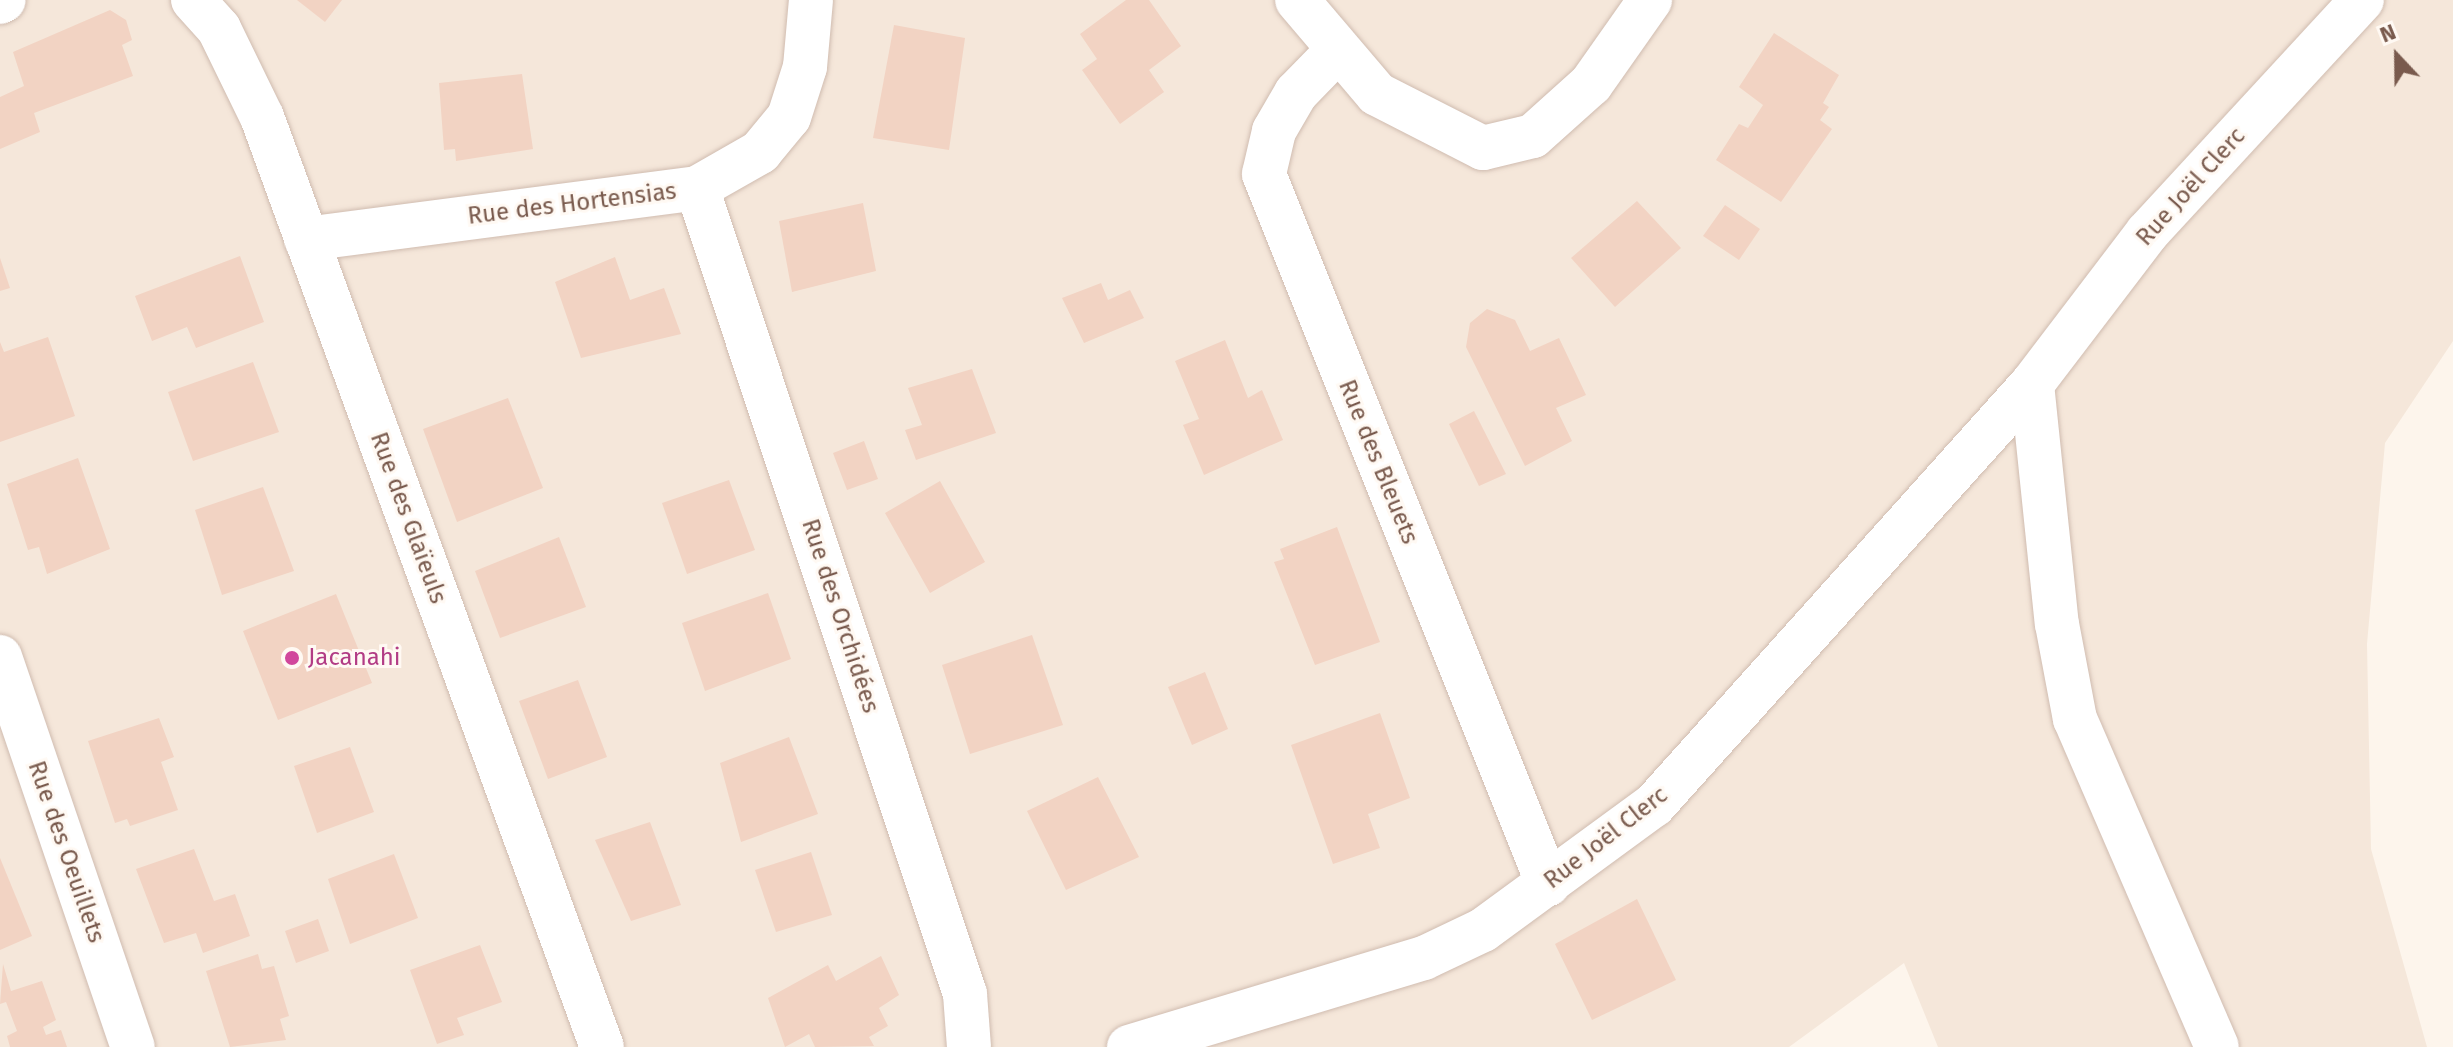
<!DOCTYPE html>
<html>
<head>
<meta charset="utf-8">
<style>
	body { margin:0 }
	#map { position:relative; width:2453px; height:1047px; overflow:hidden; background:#fdf5ec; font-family:"Fira Sans",sans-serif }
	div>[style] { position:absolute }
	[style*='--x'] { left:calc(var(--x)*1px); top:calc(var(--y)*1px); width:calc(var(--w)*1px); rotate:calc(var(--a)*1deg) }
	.residential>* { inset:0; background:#f5e7da }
	.building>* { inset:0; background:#f2d3c3 }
	.roads { filter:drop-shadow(0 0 2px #d0bcb0) drop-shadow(0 0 2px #d0bcb0) }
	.minor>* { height:44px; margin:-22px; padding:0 22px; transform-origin:22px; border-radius:22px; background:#fff }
	.dots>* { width:22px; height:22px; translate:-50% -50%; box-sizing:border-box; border:4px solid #fff9f3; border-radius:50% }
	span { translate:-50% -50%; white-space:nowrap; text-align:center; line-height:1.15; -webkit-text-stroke:6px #fff9f3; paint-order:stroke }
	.street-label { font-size:24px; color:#795a4d }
	.hotel-label { font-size:24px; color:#b23c85 }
	.left { translate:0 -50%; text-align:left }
	.north { position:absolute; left:2357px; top:16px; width:80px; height:80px; -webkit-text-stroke:6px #fff9f3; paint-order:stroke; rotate:338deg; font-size:22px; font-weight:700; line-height:32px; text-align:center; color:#795a4d }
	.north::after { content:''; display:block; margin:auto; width:28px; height:36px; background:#795a4d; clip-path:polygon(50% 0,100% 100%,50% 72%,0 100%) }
</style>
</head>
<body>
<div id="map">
	<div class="residential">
		<i style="clip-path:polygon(0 0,2453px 0,2453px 341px,2385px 443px,2367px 644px,2371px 849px,2427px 1047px,1938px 1047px,1904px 963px,1789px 1047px,0 1047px)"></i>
	</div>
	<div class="building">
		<i style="clip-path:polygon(297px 0,342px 0,325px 22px)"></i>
		<i style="clip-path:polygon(1126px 0,1149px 0,1181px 46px,1149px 70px,1164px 92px,1120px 124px,1082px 70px,1097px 59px,1080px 34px)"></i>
		<i style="clip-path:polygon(110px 10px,126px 20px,132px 40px,122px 45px,133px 76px,34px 113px,40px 132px,0 149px,0 97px,24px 86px,13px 52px)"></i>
		<i style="clip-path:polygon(894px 25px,965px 38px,949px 150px,873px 138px)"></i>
		<i style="clip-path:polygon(1774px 33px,1839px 75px,1823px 103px,1829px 107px,1820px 120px,1832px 129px,1781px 202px,1716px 160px,1739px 124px,1748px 128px,1763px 105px,1739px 87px)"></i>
		<i style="clip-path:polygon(522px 74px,533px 149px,456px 161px,455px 149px,444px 150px,439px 83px)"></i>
		<i style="clip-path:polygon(1637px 201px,1681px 248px,1615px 307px,1571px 258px)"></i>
		<i style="clip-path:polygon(863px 203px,876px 271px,792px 292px,779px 221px)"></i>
		<i style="clip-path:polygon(1725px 205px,1760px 229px,1739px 260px,1703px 236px)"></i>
		<i style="clip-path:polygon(240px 256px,264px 322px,196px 348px,187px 327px,152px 341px,135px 296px)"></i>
		<i style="clip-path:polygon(615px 257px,630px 300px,664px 288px,681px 334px,581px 358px,555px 282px)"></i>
		<i style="clip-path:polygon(0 258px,10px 288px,0 291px)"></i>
		<i style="clip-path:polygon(1101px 283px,1108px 300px,1130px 290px,1144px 318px,1084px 343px,1062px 298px)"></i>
		<i style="clip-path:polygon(1487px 309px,1515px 320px,1530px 351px,1559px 338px,1586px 395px,1556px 408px,1572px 441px,1525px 466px,1466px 347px,1470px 323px)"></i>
		<i style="clip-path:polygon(48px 337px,75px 416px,0 442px,0 342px,4px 352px)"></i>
		<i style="clip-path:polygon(1225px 340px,1248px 398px,1262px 390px,1283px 440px,1204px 475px,1183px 425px,1199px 419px,1175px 361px)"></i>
		<i style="clip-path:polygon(253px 362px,279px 432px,193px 461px,168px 392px)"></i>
		<i style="clip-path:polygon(972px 369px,996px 433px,916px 460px,905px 430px,922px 425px,908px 388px)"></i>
		<i style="clip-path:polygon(508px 398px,543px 488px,457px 522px,423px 429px)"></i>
		<i style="clip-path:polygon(1474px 411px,1506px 474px,1479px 486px,1449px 424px)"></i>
		<i style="clip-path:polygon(864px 441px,878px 479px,847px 490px,833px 453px)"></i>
		<i style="clip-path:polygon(78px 458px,110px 549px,47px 574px,39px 547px,28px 550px,7px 484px)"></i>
		<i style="clip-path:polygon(729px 480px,755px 550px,687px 574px,662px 503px)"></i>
		<i style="clip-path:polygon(940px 481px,985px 562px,930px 593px,885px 513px)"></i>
		<i style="clip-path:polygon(263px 487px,294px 571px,222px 595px,195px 510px)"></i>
		<i style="clip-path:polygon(1337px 527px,1380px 642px,1315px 665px,1274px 562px,1284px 559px,1280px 549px)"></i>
		<i style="clip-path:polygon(559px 537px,586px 607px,500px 638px,475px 571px)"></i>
		<i style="clip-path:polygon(768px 593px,791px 659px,705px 691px,682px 623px)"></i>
		<i style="clip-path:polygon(336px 594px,372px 683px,278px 720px,243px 631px)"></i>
		<i style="clip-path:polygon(1032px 635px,1063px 725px,970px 754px,942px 665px)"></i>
		<i style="clip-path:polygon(1205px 672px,1228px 729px,1192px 745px,1168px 687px)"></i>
		<i style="clip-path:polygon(578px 680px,607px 757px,548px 779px,519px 701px)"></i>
		<i style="clip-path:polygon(1380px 713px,1410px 798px,1368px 814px,1380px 848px,1333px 864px,1291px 745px)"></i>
		<i style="clip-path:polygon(159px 718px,174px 757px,161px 762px,178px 810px,130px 826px,127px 819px,115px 823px,88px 741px)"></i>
		<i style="clip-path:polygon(789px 737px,818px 814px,741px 842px,720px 763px)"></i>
		<i style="clip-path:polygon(350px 747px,374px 812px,317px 833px,294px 766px)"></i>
		<i style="clip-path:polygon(1098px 777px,1139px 857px,1066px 890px,1027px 811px)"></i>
		<i style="clip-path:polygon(650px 822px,681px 905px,631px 921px,595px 840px)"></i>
		<i style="clip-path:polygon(194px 849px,214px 901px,235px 894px,250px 936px,203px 953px,196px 933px,164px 943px,136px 869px)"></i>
		<i style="clip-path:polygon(811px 852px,832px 915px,776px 932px,755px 870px)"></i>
		<i style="clip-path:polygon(394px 854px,418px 918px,350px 944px,328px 879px)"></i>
		<i style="clip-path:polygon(0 858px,32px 936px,0 950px)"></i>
		<i style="clip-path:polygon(1637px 899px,1676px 980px,1592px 1020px,1555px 944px)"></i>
		<i style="clip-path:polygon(318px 919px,329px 951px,296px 963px,285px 931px)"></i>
		<i style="clip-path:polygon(480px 945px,502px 1002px,457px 1018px,464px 1035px,437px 1044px,410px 970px)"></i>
		<i style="clip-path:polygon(258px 954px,262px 969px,274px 966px,289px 1016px,280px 1019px,286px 1040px,230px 1047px,206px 971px)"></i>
		<i style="clip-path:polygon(881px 956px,899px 995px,879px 1008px,888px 1026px,869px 1037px,874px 1046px,815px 1047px,809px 1034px,785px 1047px,768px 998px,828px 965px,836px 981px)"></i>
		<i style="clip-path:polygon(3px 964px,11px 991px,42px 981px,56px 1020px,43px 1027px,46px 1035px,61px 1030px,67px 1047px,10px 1047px,7px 1036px,17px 1031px,6px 1002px,0 1004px)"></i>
	</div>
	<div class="roads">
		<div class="minor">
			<i style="--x:193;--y:0;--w:39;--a:48"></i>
			<i style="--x:219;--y:29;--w:98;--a:64"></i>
			<i style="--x:262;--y:117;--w:990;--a:69.92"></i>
			<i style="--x:1297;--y:0;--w:123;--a:49.6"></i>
			<i style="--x:1377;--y:94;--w:119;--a:27"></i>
			<i style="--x:1483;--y:148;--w:51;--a:-13.5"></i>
			<i style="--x:1533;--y:136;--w:78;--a:-41.9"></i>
			<i style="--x:1591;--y:84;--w:103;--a:-54.9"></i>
			<i style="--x:0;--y:2;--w:4;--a:-27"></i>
			<i style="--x:1336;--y:52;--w:57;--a:134.3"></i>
			<i style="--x:1296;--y:93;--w:44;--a:120.1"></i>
			<i style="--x:1274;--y:131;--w:44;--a:103.1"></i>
			<i style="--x:1264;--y:174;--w:765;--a:68.2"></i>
			<i style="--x:697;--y:188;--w:849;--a:71.61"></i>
			<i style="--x:965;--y:994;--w:53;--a:85.7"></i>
			<i style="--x:306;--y:239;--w:394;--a:-7.4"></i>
			<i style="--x:697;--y:188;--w:73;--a:-29.7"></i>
			<i style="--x:760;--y:152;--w:45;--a:-50.4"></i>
			<i style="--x:789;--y:117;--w:52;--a:-72.3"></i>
			<i style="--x:805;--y:67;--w:67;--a:-84.9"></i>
			<i style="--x:2032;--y:384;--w:241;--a:84.1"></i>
			<i style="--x:2057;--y:624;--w:97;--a:79.3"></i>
			<i style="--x:2075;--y:719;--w:357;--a:66.6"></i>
			<i style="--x:0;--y:657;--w:412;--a:71.2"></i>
			<i style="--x:1129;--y:1047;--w:308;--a:-16.8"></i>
			<i style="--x:1424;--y:958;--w:65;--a:-25.4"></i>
			<i style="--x:1483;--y:930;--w:212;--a:-36.2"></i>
			<i style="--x:1654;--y:805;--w:566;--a:-48.08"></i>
			<i style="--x:2032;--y:384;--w:190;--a:-52.7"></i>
			<i style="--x:2147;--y:233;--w:317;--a:-47.3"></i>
		</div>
	</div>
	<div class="dots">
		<i style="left:292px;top:658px;background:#d1479c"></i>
	</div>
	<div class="street-label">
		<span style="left:2191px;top:187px;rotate:-48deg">Rue Joël Clerc</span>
		<span style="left:572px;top:204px;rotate:-7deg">Rue des Hortensias</span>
		<span style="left:1378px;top:462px;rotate:68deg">Rue des Bleuets</span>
		<span style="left:408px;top:518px;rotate:70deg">Rue des Glaïeuls</span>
		<span style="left:840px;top:616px;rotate:72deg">Rue des Orchidées</span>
		<span style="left:1606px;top:838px;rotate:-38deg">Rue Joël Clerc</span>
		<span style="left:66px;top:852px;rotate:71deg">Rue des Oeuillets</span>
	</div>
	<div class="hotel-label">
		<span class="left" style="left:308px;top:658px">Jacanahi</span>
	</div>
	<div class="north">N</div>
</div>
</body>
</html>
